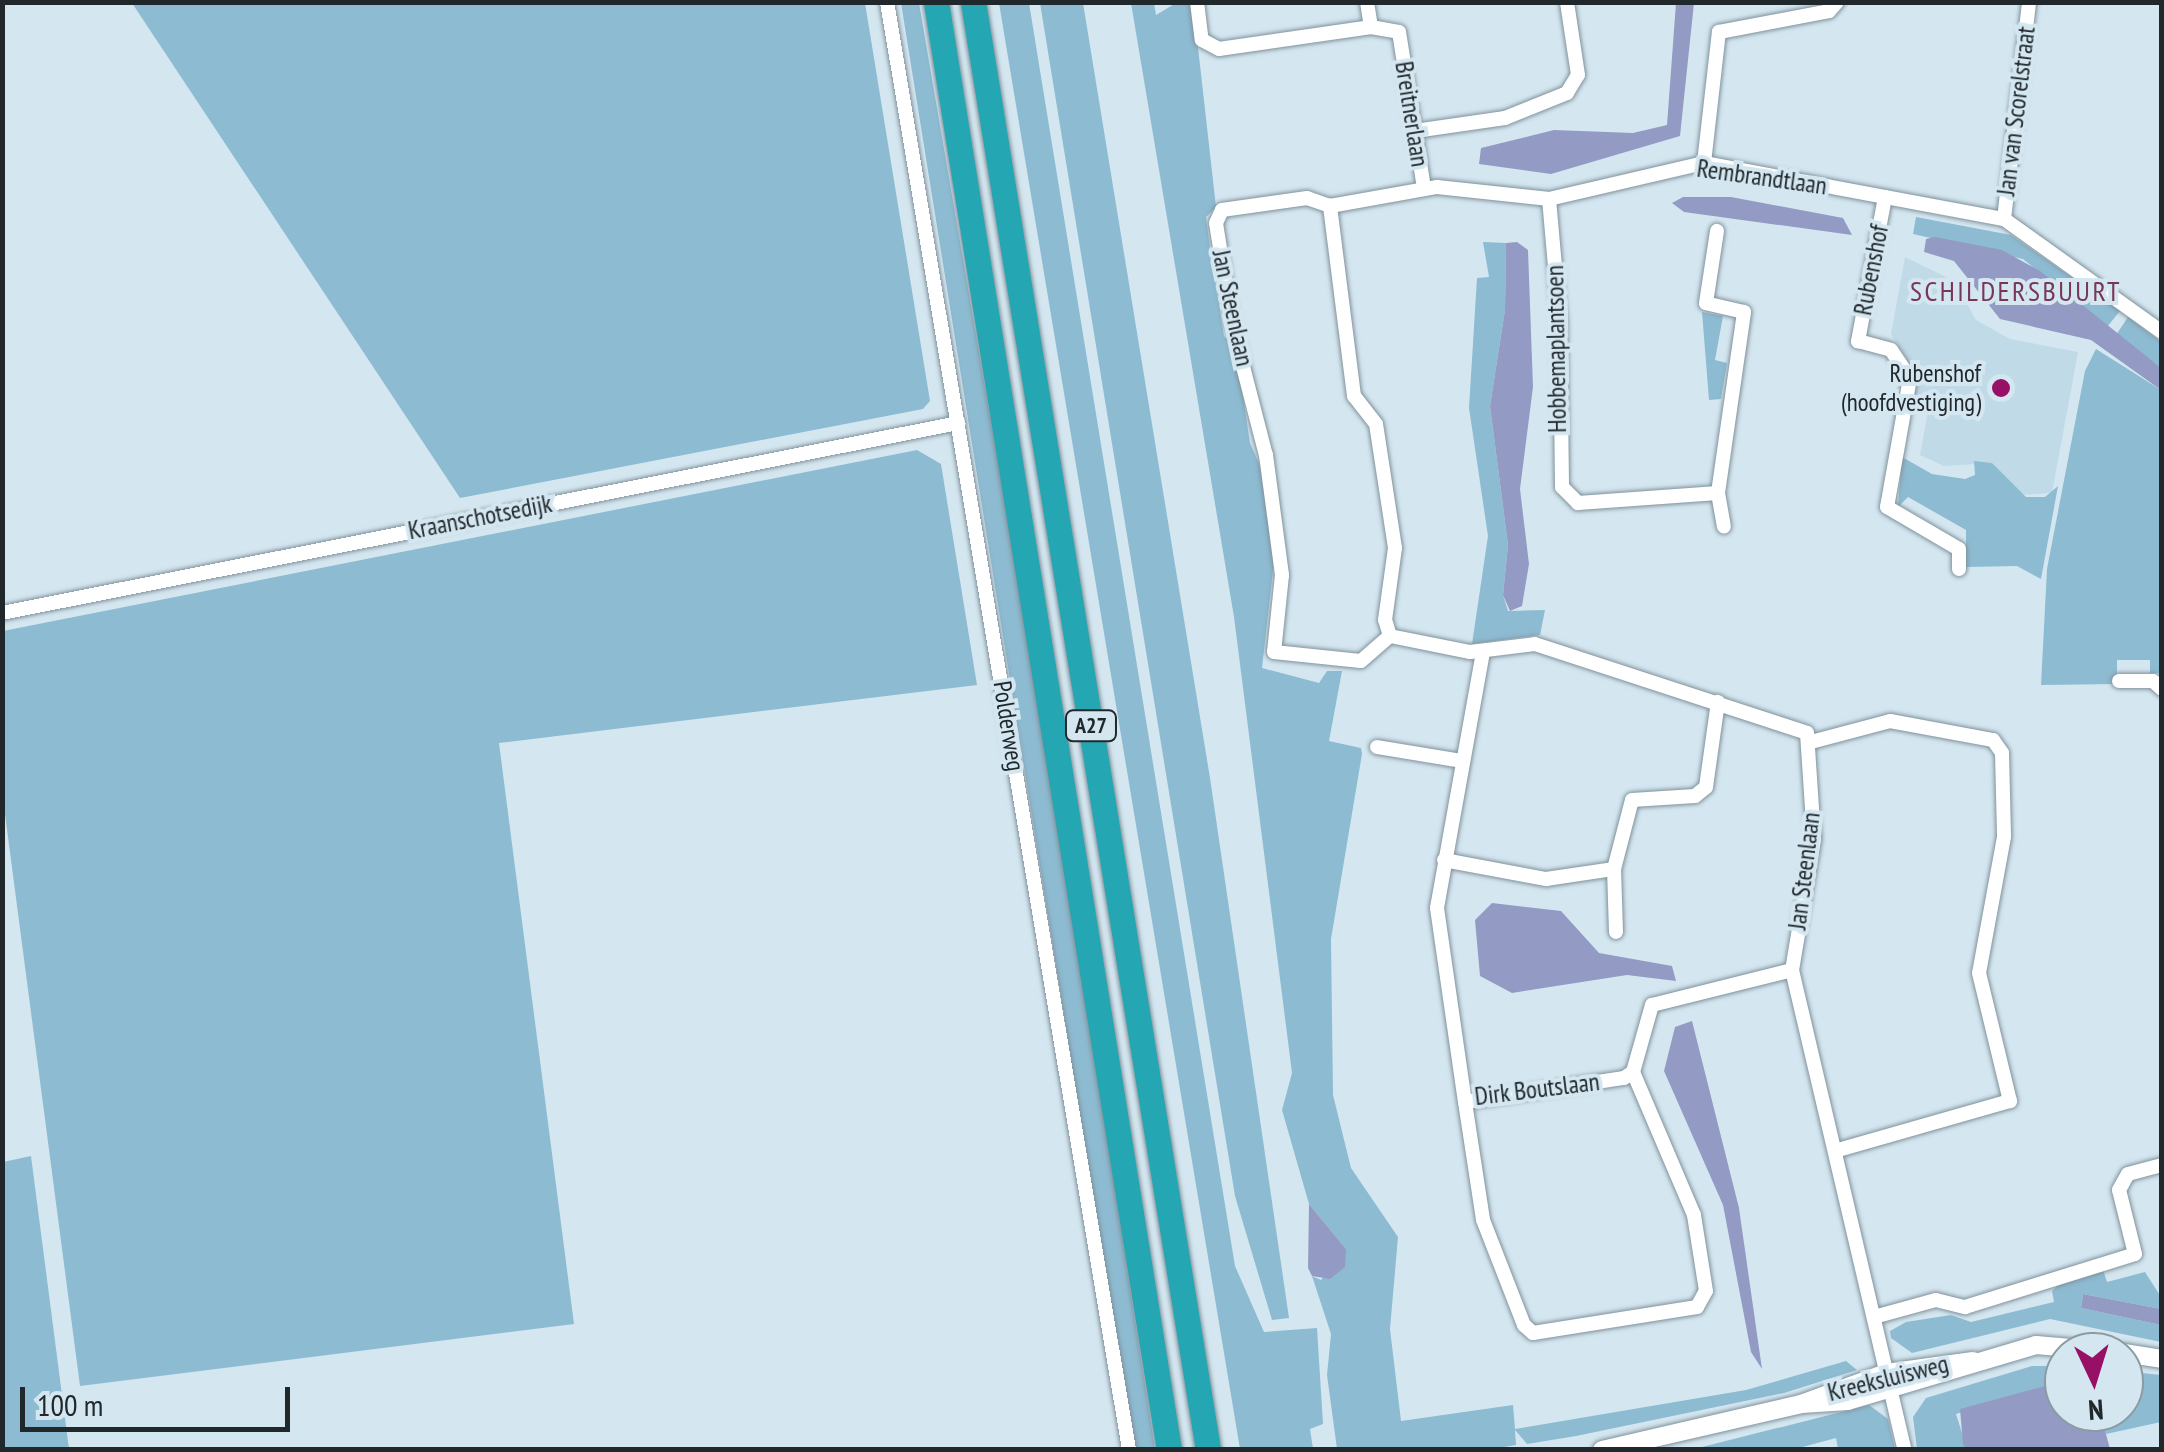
<!DOCTYPE html>
<html>
<head>
<meta charset="utf-8">
<style>
	body { margin:0 }
	#map { position:relative; width:2164px; height:1452px; overflow:hidden; background:#d4e7f1; font-family:"PT Sans Narrow",sans-serif }
	div>[style] { position:absolute }
	[style*='--x'] { left:calc(var(--x)*1px); top:calc(var(--y)*1px); width:calc(var(--w)*1px); rotate:calc(var(--a)*1deg) }
	.built>* { inset:0; background:#c0dae7 }
	.green>* { inset:0; background:#8dbbd2 }
	.water>* { inset:0; background:#939ac4 }
	.roads { filter:drop-shadow(0 0 2px #80929b) drop-shadow(0 0 2px #80929b) }
	.minor>* { height:14px; margin:-7px; padding:0 7px; transform-origin:7px; border-radius:7px; background:#fff }
	.tertiary>* { height:18px; margin:-9px; padding:0 9px; transform-origin:9px; border-radius:9px; background:#fff }
	.motorway>* { height:25px; margin:-12.5px; padding:0 12.5px; transform-origin:12.5px; border-radius:12.5px; background:#25a6b3 }
	.dots>* { width:28px; height:28px; translate:-50% -50%; box-sizing:border-box; border:5px solid #d4e7f1; border-radius:50% }
	span { translate:-50% -50%; white-space:nowrap; text-align:center; line-height:1.15; -webkit-text-stroke:8px #d4e7f1; paint-order:stroke }
	.shield-label span { padding:2px 8px; background:#d4e7f1; border:2px solid; border-radius:8px; -webkit-text-stroke-width:0 }
	.shield-label { font-size:22px; color:#21282c; font-weight:700 }
	.street-label { font-size:25px; color:#21282c }
	.poi-label { font-size:25px; color:#21282c }
	.right { translate:-100% -50%; text-align:right }
	.neighbourhood-label { font-size:28px; color:#783759; letter-spacing:2.5px }
	.frame { position:absolute; inset:0; border:5px solid #21282c; pointer-events:none }
	.north { position:absolute; left:2044px; top:1332px; width:100px; height:100px; box-sizing:border-box; background:#d4e7f1; border:2px solid #8c9ba2; border-radius:50%; rotate:176deg; font-size:28px; font-weight:700; line-height:40px; text-align:center; color:#21282c }
	.north::after { content:''; display:block; margin:auto; width:35px; height:45px; background:#981065; clip-path:polygon(50% 0,100% 100%,50% 72%,0 100%) }
	.scale { position:absolute; left:20px; top:1387px; width:270px; height:45px; box-sizing:border-box; border:5px solid #21282c; border-top:0; padding-left:12px; font-size:30px; line-height:35px; white-space:nowrap; color:#21282c; -webkit-text-stroke:8px #d4e7f1; paint-order:stroke }
</style>
</head>
<body>
<div id="map">
	<div class="built">
		<i style="clip-path:polygon(1905px 257px,1954px 281px,1976px 320px,2010px 339px,2078px 352px,2052px 493px,2021px 495px,1992px 463px,1944px 466px,1920px 455px,1928px 411px,1911px 406px,1917px 376px,1891px 334px)"></i>
	</div>
	<div class="green">
		<i style="clip-path:polygon(132px 3px,865px 3px,930px 401px,923px 409px,460px 498px)"></i>
		<i style="clip-path:polygon(901px 3px,919px 3px,1043px 725px,1155px 1449px,1126px 1449px,1065px 1021px)"></i>
		<i style="clip-path:polygon(999px 3px,1029px 3px,1235px 1266px,1264px 1332px,1317px 1328px,1323px 1424px,1310px 1429px,1313px 1449px,1240px 1449px)"></i>
		<i style="clip-path:polygon(1040px 3px,1083px 3px,1210px 778px,1289px 1318px,1272px 1320px,1235px 1196px)"></i>
		<i style="clip-path:polygon(1131px 3px,1154px 3px,1156px 15px,1176px 3px,1193px 3px,1216px 207px,1206px 217px,1210px 248px,1224px 336px,1236px 350px,1250px 443px,1261px 468px,1274px 562px,1262px 668px,1319px 683px,1327px 671px,1342px 671px,1329px 741px,1361px 748px,1362px 754px,1331px 939px,1333px 1095px,1351px 1168px,1398px 1237px,1390px 1329px,1401px 1421px,1513px 1405px,1515px 1429px,1746px 1390px,1846px 1361px,1857px 1370px,1784px 1393px,1576px 1436px,1527px 1444px,1515px 1430px,1516px 1445px,1492px 1449px,1337px 1449px,1327px 1375px,1331px 1334px,1312px 1276px,1321px 1280px,1346px 1249px,1309px 1204px,1282px 1110px,1292px 1073px,1234px 617px)"></i>
		<i style="clip-path:polygon(1916px 217px,2011px 235px,2120px 311px,2107px 327px,2023px 259px,1913px 234px)"></i>
		<i style="clip-path:polygon(1483px 242px,1506px 243px,1505px 310px,1490px 406px,1508px 545px,1503px 595px,1508px 611px,1545px 610px,1540px 635px,1472px 644px,1488px 536px,1469px 408px,1477px 278px,1489px 277px)"></i>
		<i style="clip-path:polygon(1702px 312px,1723px 316px,1715px 360px,1727px 363px,1721px 399px,1709px 400px)"></i>
		<i style="clip-path:polygon(2128px 317px,2161px 342px,2161px 368px,2116px 335px)"></i>
		<i style="clip-path:polygon(2096px 349px,2161px 390px,2161px 673px,2150px 673px,2150px 660px,2117px 660px,2117px 684px,2041px 685px,2047px 569px,2085px 371px)"></i>
		<i style="clip-path:polygon(917px 450px,941px 464px,977px 685px,499px 743px,574px 1324px,80px 1386px,3px 799px,3px 631px)"></i>
		<i style="clip-path:polygon(1902px 457px,1932px 474px,1965px 479px,1975px 475px,1974px 461px,1992px 463px,2026px 497px,2045px 497px,2058px 486px,2041px 579px,2017px 566px,1966px 567px,1966px 530px,1908px 497px,1898px 507px)"></i>
		<i style="clip-path:polygon(31px 1156px,69px 1449px,3px 1449px,3px 1162px)"></i>
		<i style="clip-path:polygon(2103px 1270px,2107px 1282px,2145px 1272px,2161px 1297px,2161px 1309px,2083px 1294px,2081px 1308px,2161px 1325px,2161px 1342px,2050px 1319px,1912px 1353px,1891px 1338px,1890px 1331px,1906px 1322px,1951px 1315px,1971px 1322px,2054px 1302px,2052px 1291px,2064px 1279px)"></i>
		<i style="clip-path:polygon(2032px 1366px,2064px 1366px,2064px 1381px,1956px 1414px,1967px 1449px,1917px 1449px,1913px 1417px,1926px 1398px)"></i>
		<i style="clip-path:polygon(2124px 1371px,2161px 1375px,2161px 1422px,2106px 1434px,2100px 1412px,2124px 1412px)"></i>
		<i style="clip-path:polygon(1869px 1405px,1888px 1419px,1895px 1449px,1838px 1449px,1836px 1438px,1795px 1449px,1690px 1450px)"></i>
	</div>
	<div class="water">
		<i style="clip-path:polygon(1676px 3px,1694px 3px,1680px 136px,1551px 174px,1479px 164px,1481px 148px,1554px 130px,1633px 133px,1667px 125px)"></i>
		<i style="clip-path:polygon(1683px 197px,1731px 197px,1843px 218px,1852px 235px,1684px 212px,1672px 203px)"></i>
		<i style="clip-path:polygon(1935px 237px,2002px 250px,2040px 271px,2161px 368px,2161px 390px,2091px 340px,2000px 319px,1954px 261px,1924px 252px,1926px 239px)"></i>
		<i style="clip-path:polygon(1517px 242px,1528px 250px,1533px 387px,1520px 489px,1529px 564px,1522px 606px,1510px 611px,1503px 595px,1508px 545px,1490px 406px,1505px 310px,1506px 243px)"></i>
		<i style="clip-path:polygon(1492px 903px,1561px 911px,1599px 953px,1672px 966px,1676px 981px,1627px 975px,1512px 993px,1480px 976px,1475px 920px)"></i>
		<i style="clip-path:polygon(1692px 1021px,1739px 1208px,1762px 1369px,1751px 1352px,1723px 1205px,1664px 1071px,1675px 1027px)"></i>
		<i style="clip-path:polygon(1309px 1204px,1346px 1249px,1345px 1267px,1330px 1279px,1312px 1276px,1308px 1268px)"></i>
		<i style="clip-path:polygon(2083px 1294px,2161px 1309px,2161px 1325px,2081px 1308px)"></i>
		<i style="clip-path:polygon(2064px 1381px,2064px 1412px,2100px 1412px,2110px 1449px,1967px 1450px,1963px 1444px,1960px 1409px)"></i>
	</div>
	<div class="roads">
		<div class="minor">
			<i style="--x:887;--y:2;--w:1468;--a:80.51"></i>
			<i style="--x:1197;--y:2;--w:38;--a:83"></i>
			<i style="--x:1202;--y:40;--w:19;--a:28"></i>
			<i style="--x:1219;--y:49;--w:154;--a:-8.2"></i>
			<i style="--x:1367;--y:2;--w:25;--a:81"></i>
			<i style="--x:1371;--y:27;--w:28;--a:10"></i>
			<i style="--x:1399;--y:32;--w:158;--a:80.9"></i>
			<i style="--x:1415;--y:131;--w:91;--a:-8.2"></i>
			<i style="--x:1505;--y:118;--w:67;--a:-22"></i>
			<i style="--x:1567;--y:93;--w:21;--a:-59"></i>
			<i style="--x:1578;--y:75;--w:74;--a:-98.6"></i>
			<i style="--x:1704;--y:163;--w:132;--a:-83.5"></i>
			<i style="--x:1719;--y:32;--w:112;--a:-10.8"></i>
			<i style="--x:1829;--y:11;--w:12;--a:-48"></i>
			<i style="--x:1885;--y:197;--w:147;--a:100.6"></i>
			<i style="--x:1858;--y:341;--w:34;--a:15"></i>
			<i style="--x:1891;--y:350;--w:34;--a:56"></i>
			<i style="--x:1910;--y:378;--w:131;--a:100.1"></i>
			<i style="--x:1887;--y:507;--w:83;--a:30.3"></i>
			<i style="--x:1959;--y:549;--w:20;--a:90"></i>
			<i style="--x:1549;--y:199;--w:123;--a:84.9"></i>
			<i style="--x:1560;--y:322;--w:165;--a:89.3"></i>
			<i style="--x:1562;--y:487;--w:23;--a:45"></i>
			<i style="--x:1578;--y:503;--w:140;--a:-4.1"></i>
			<i style="--x:1718;--y:493;--w:183;--a:-81.8"></i>
			<i style="--x:1744;--y:312;--w:39;--a:-167"></i>
			<i style="--x:1706;--y:303;--w:73;--a:-81.3"></i>
			<i style="--x:1330;--y:206;--w:109;--a:-10.1"></i>
			<i style="--x:1437;--y:187;--w:113;--a:6.1"></i>
			<i style="--x:1549;--y:199;--w:159;--a:-13.1"></i>
			<i style="--x:1704;--y:163;--w:305;--a:10.6"></i>
			<i style="--x:2004;--y:219;--w:194;--a:35.6"></i>
			<i style="--x:2004;--y:219;--w:218;--a:-83.4"></i>
			<i style="--x:1718;--y:493;--w:34;--a:80"></i>
			<i style="--x:2;--y:613;--w:975;--a:-11.24"></i>
			<i style="--x:1390;--y:636;--w:17;--a:-107"></i>
			<i style="--x:1385;--y:620;--w:73;--a:-82.1"></i>
			<i style="--x:1395;--y:548;--w:125;--a:-98.7"></i>
			<i style="--x:1376;--y:424;--w:36;--a:-128"></i>
			<i style="--x:1354;--y:396;--w:192;--a:-97.2"></i>
			<i style="--x:1330;--y:206;--w:24;--a:-161"></i>
			<i style="--x:1307;--y:198;--w:86;--a:172"></i>
			<i style="--x:1222;--y:210;--w:14;--a:115"></i>
			<i style="--x:1216;--y:223;--w:102;--a:81"></i>
			<i style="--x:1232;--y:324;--w:135;--a:75.5"></i>
			<i style="--x:1266;--y:455;--w:121;--a:82.4"></i>
			<i style="--x:1282;--y:575;--w:77;--a:95.9"></i>
			<i style="--x:1274;--y:652;--w:87;--a:5.9"></i>
			<i style="--x:1361;--y:661;--w:38;--a:-41"></i>
			<i style="--x:1390;--y:636;--w:82;--a:11.3"></i>
			<i style="--x:1470;--y:652;--w:65;--a:-7"></i>
			<i style="--x:1535;--y:644;--w:286;--a:18.1"></i>
			<i style="--x:1807;--y:733;--w:106;--a:86.2"></i>
			<i style="--x:1814;--y:839;--w:133;--a:99.5"></i>
			<i style="--x:1792;--y:970;--w:493;--a:76.8"></i>
			<i style="--x:1483;--y:652;--w:260;--a:100.2"></i>
			<i style="--x:1437;--y:908;--w:196;--a:81.8"></i>
			<i style="--x:1465;--y:1102;--w:161;--a:-8.6"></i>
			<i style="--x:1624;--y:1078;--w:11;--a:-34"></i>
			<i style="--x:1633;--y:1072;--w:70;--a:-74.2"></i>
			<i style="--x:1652;--y:1005;--w:144;--a:-14"></i>
			<i style="--x:2119;--y:681;--w:34;--a:0"></i>
			<i style="--x:2153;--y:681;--w:12;--a:42"></i>
			<i style="--x:1811;--y:742;--w:82;--a:-14.9"></i>
			<i style="--x:1890;--y:721;--w:105;--a:10.5"></i>
			<i style="--x:1993;--y:740;--w:16;--a:55"></i>
			<i style="--x:2002;--y:753;--w:84;--a:88.6"></i>
			<i style="--x:2004;--y:837;--w:138;--a:100.4"></i>
			<i style="--x:1979;--y:973;--w:132;--a:76.4"></i>
			<i style="--x:2010;--y:1101;--w:179;--a:164.1"></i>
			<i style="--x:1377;--y:747;--w:86;--a:9.4"></i>
			<i style="--x:1444;--y:860;--w:104;--a:10.6"></i>
			<i style="--x:1546;--y:879;--w:69;--a:-8.4"></i>
			<i style="--x:1616;--y:932;--w:63;--a:-91.8"></i>
			<i style="--x:1614;--y:869;--w:71;--a:-75.4"></i>
			<i style="--x:1632;--y:800;--w:63;--a:-3.6"></i>
			<i style="--x:1695;--y:796;--w:14;--a:-39"></i>
			<i style="--x:1706;--y:787;--w:86;--a:-82"></i>
			<i style="--x:1465;--y:1102;--w:119;--a:81.3"></i>
			<i style="--x:1483;--y:1220;--w:113;--a:68.7"></i>
			<i style="--x:1524;--y:1325;--w:12;--a:42"></i>
			<i style="--x:1533;--y:1333;--w:166;--a:-9"></i>
			<i style="--x:1697;--y:1307;--w:18;--a:-61"></i>
			<i style="--x:1706;--y:1291;--w:77;--a:-99"></i>
			<i style="--x:1694;--y:1215;--w:155;--a:-113.1"></i>
			<i style="--x:1874;--y:1317;--w:64;--a:-15.3"></i>
			<i style="--x:1936;--y:1300;--w:30;--a:14"></i>
			<i style="--x:1965;--y:1307;--w:178;--a:-17.3"></i>
			<i style="--x:2135;--y:1254;--w:66;--a:-104"></i>
			<i style="--x:2119;--y:1190;--w:18;--a:-61"></i>
			<i style="--x:2128;--y:1174;--w:35;--a:-15"></i>
		</div>
		<div class="tertiary">
			<i style="--x:2124;--y:1353;--w:38;--a:9"></i>
			<i style="--x:1801;--y:1404;--w:90;--a:-20"></i>
			<i style="--x:1886;--y:1373;--w:88;--a:-7.9"></i>
			<i style="--x:1602;--y:1450;--w:204;--a:-13"></i>
			<i style="--x:1801;--y:1404;--w:47;--a:-3.7"></i>
			<i style="--x:1848;--y:1401;--w:196;--a:-16.6"></i>
			<i style="--x:2036;--y:1345;--w:81;--a:4.9"></i>
		</div>
		<div class="motorway">
			<i style="--x:936;--y:2;--w:1467;--a:80.86"></i>
			<i style="--x:973;--y:2;--w:1467;--a:80.78"></i>
		</div>
	</div>
	<div class="dots">
		<i style="left:2001px;top:388px;background:#981065"></i>
	</div>
	<div class="shield-label">
		<span style="left:1091px;top:726px">A27</span>
	</div>
	<div class="street-label">
		<span style="left:2016px;top:111px;rotate:-83deg">Jan van Scorelstraat</span>
		<span style="left:1412px;top:114px;rotate:81deg">Breitnerlaan</span>
		<span style="left:1762px;top:177px;rotate:8deg">Rembrandtlaan</span>
		<span style="left:1871px;top:270px;rotate:-79deg">Rubenshof</span>
		<span style="left:1233px;top:308px;rotate:78deg">Jan Steenlaan</span>
		<span style="left:1556px;top:349px;rotate:-91deg">Hobbemaplantsoen</span>
		<span style="left:480px;top:517px;rotate:-11deg">Kraanschotsedijk</span>
		<span style="left:1009px;top:726px;rotate:81deg">Polderweg</span>
		<span style="left:1804px;top:871px;rotate:-83deg">Jan Steenlaan</span>
		<span style="left:1537px;top:1089px;rotate:-7deg">Dirk Boutslaan</span>
		<span style="left:1888px;top:1378px;rotate:-14deg">Kreeksluisweg</span>
	</div>
	<div class="poi-label">
		<span class="right" style="left:1981px;top:388px">Rubenshof<br>(hoofdvestiging)</span>
	</div>
	<div class="neighbourhood-label">
		<span style="left:2016px;top:291px">SCHILDERSBUURT</span>
	</div>
	<div class="frame"></div>
	<div class="north">N</div>
	<div class="scale">100 m</div>
</div>
</body>
</html>
